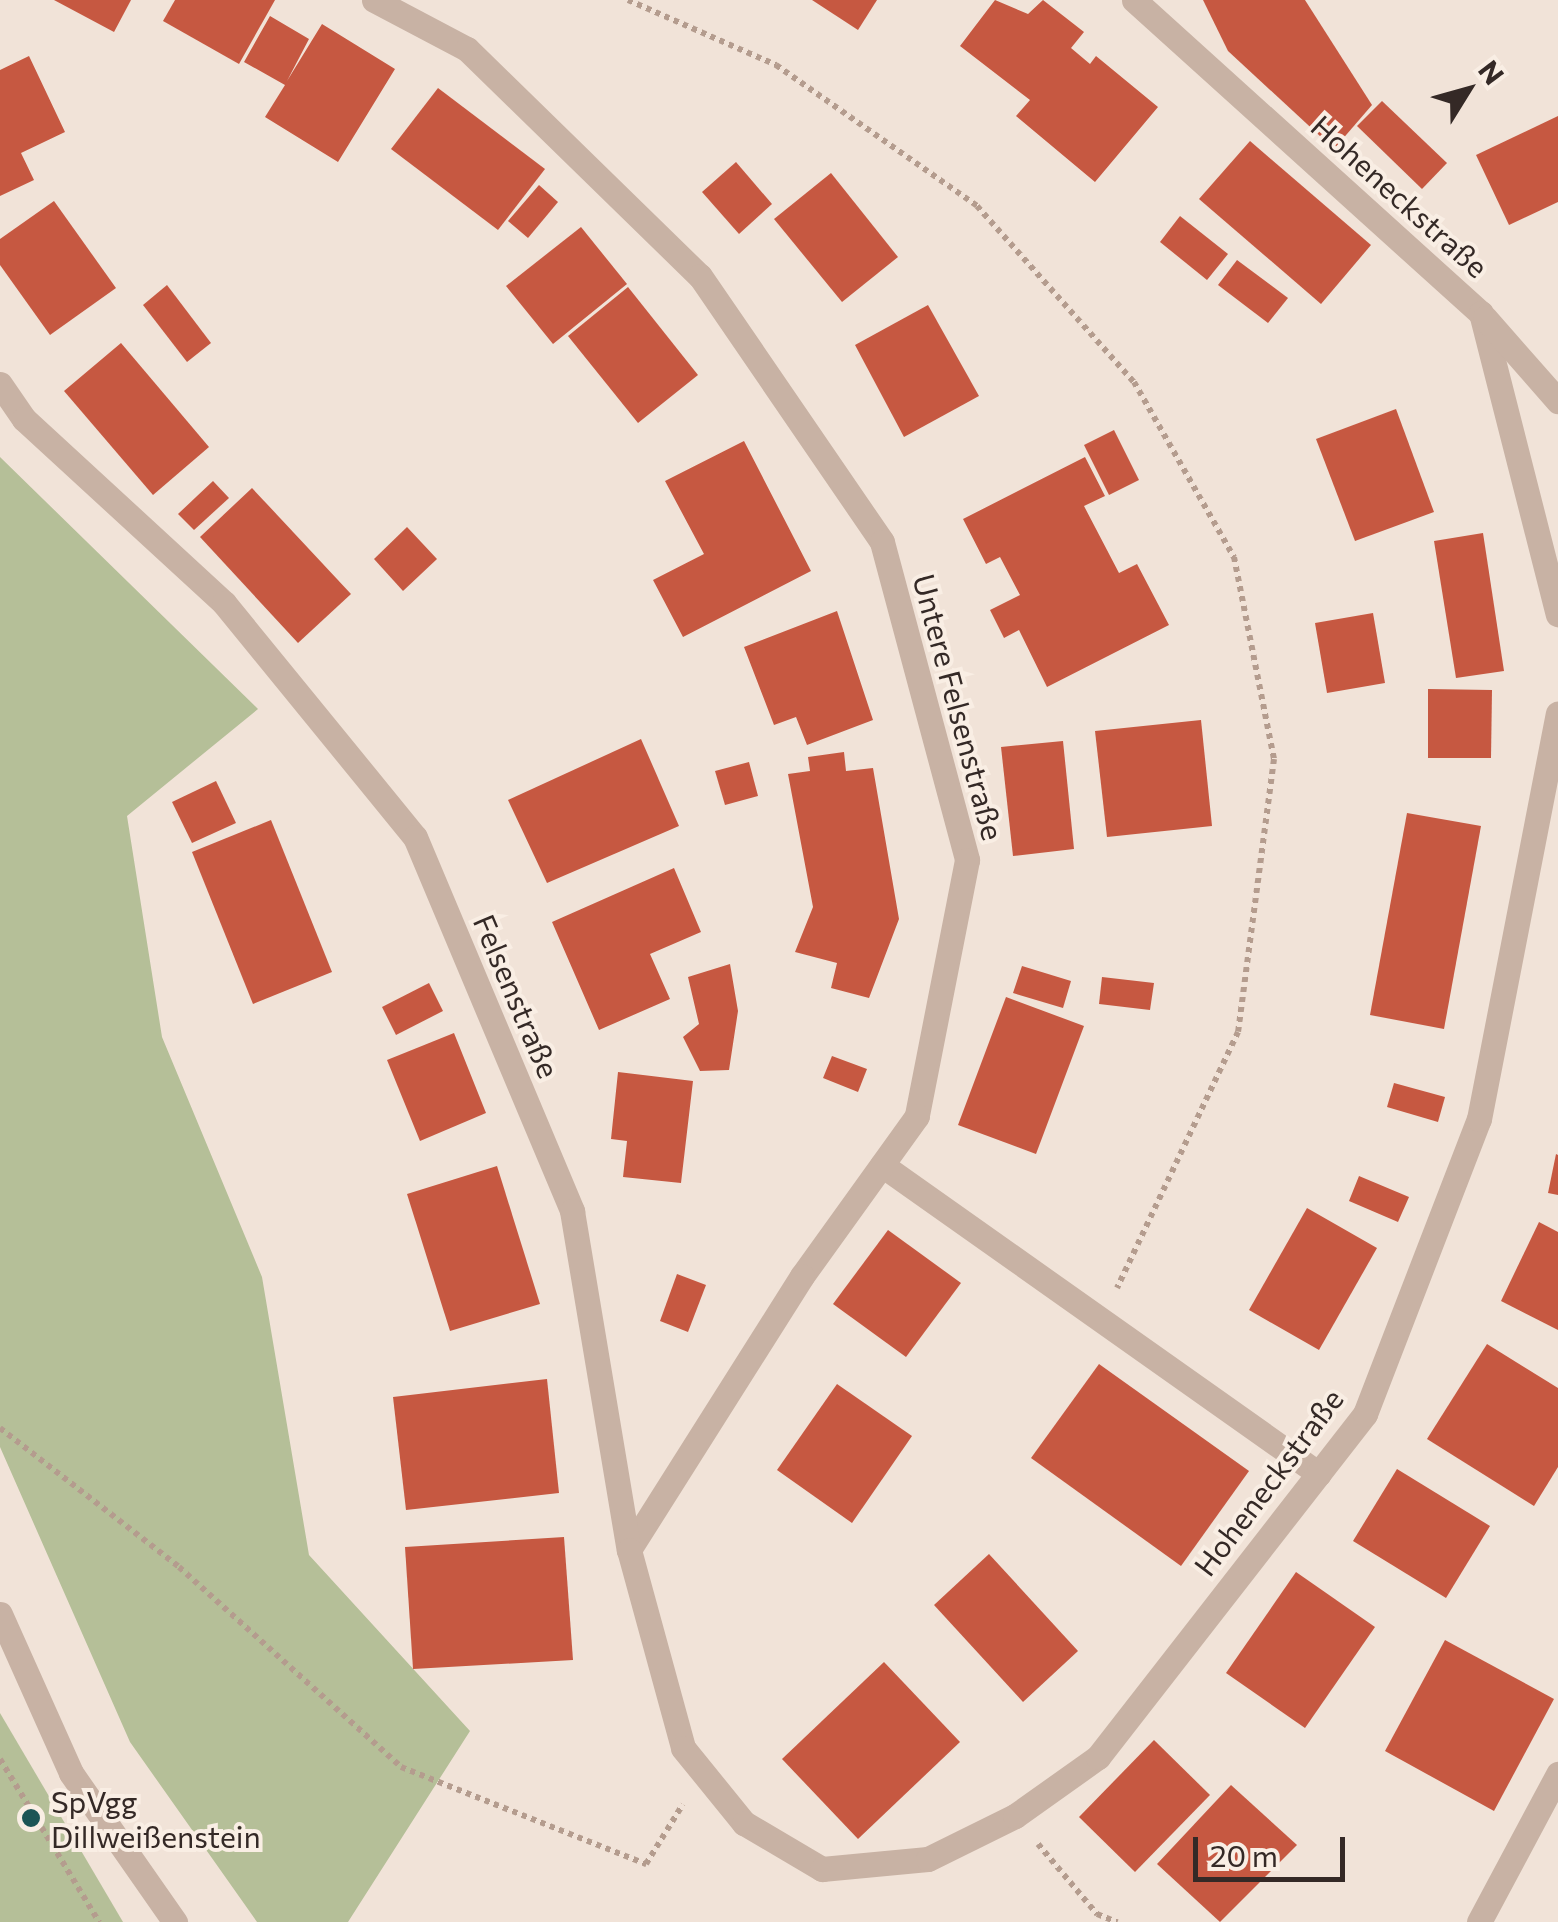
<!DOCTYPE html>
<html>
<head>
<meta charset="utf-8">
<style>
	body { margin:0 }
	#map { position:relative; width:1558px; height:1922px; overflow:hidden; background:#f1e3d8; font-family:Commissioner,sans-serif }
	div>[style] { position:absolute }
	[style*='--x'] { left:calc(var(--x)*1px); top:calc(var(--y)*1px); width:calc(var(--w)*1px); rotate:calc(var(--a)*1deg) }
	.green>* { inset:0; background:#b5bf98 }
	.building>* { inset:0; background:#c65841 }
	.path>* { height:6px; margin-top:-3px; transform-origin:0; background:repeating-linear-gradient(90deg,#b49c8e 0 5px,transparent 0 10px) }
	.lane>* { height:25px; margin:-12.5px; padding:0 12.5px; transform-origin:12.5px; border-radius:12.5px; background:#c8b2a4 }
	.street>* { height:25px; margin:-12.5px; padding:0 12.5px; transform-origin:12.5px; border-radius:12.5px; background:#c8b2a4 }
	.dots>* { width:28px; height:28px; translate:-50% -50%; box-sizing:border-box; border:5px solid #f9eee4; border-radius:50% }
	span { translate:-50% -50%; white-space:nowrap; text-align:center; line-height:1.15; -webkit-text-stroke:8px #f9eee4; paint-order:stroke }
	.street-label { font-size:30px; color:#342926 }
	.poi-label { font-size:30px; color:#342926 }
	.left { translate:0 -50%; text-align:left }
	.north { position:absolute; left:1418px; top:40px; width:100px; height:100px; -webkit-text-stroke:8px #f9eee4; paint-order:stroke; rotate:53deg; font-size:28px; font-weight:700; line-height:40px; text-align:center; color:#342926 }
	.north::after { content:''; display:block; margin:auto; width:35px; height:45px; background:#342926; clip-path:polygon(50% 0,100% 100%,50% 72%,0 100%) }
	.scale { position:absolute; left:1193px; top:1837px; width:152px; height:45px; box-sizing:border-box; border:5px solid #342926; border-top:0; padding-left:12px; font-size:30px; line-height:35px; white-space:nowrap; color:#342926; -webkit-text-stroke:8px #f9eee4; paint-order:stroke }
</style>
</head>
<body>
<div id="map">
	<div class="green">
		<i style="clip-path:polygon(0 457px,258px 709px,127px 816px,162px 1037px,262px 1277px,309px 1555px,470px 1731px,348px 1922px,257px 1922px,130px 1742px,0 1447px)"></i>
		<i style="clip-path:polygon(0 1713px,123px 1922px,0 1922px)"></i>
	</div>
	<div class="building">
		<i style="clip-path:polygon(54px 0,131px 0,114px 32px)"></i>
		<i style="clip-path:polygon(175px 0,275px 0,239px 64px,163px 21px)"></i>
		<i style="clip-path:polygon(812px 0,877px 0,858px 30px)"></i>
		<i style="clip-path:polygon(995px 0,1028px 14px,1043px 0,1084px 32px,1071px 48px,1090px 64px,1096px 56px,1158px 107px,1095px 182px,1016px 116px,1030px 100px,960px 46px)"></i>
		<i style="clip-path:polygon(1203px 0,1305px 0,1372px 105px,1334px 149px,1228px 51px)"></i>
		<i style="clip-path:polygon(270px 16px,309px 39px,287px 81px,322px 24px,395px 69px,338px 162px,265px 117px,285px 85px,244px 62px)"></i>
		<i style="clip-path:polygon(29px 56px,65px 132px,21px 153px,34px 180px,0 196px,0 70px)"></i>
		<i style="clip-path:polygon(438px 88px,545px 169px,498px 230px,391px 149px)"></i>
		<i style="clip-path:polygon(1382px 101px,1447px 163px,1422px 189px,1357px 126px)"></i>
		<i style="clip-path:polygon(1558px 116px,1558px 202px,1509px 225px,1476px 155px)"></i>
		<i style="clip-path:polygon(1250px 141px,1371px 245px,1321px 304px,1199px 199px)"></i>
		<i style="clip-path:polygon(736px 162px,772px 204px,739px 234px,702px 192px)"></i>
		<i style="clip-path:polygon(831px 173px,898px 257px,842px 302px,774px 219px)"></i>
		<i style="clip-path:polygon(539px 185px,558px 202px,528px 238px,508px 221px)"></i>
		<i style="clip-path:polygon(54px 201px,116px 288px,50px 335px,0 265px,0 239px)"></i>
		<i style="clip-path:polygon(1180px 216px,1228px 254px,1207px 280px,1160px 242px)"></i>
		<i style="clip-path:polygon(581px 227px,627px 284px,553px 344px,506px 286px)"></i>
		<i style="clip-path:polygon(1237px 260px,1288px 298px,1268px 323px,1218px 285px)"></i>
		<i style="clip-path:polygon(167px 285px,211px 343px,187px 362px,143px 305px)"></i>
		<i style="clip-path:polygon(628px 287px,698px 375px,638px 423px,568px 336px)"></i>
		<i style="clip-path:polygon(928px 305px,979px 396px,904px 437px,855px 345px)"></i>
		<i style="clip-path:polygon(121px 343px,209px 447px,153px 495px,64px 391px)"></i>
		<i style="clip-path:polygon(1396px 409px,1434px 512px,1355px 541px,1316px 439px)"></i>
		<i style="clip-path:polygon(1114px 430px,1139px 480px,1109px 495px,1084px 445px)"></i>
		<i style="clip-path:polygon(744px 441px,811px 571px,683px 637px,653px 580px,704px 554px,665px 481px)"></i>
		<i style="clip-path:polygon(1085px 457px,1105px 496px,1084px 506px,1119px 573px,1137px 564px,1169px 625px,1047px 687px,1019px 630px,1004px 638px,990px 610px,1020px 595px,1000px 557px,986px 564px,963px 519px)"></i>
		<i style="clip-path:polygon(213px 481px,229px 498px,194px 530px,178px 514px)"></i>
		<i style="clip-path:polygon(252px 488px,351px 594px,298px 643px,200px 537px)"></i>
		<i style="clip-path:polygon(407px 527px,437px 559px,403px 591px,374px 559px)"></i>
		<i style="clip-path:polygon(1483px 533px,1504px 671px,1456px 678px,1434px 541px)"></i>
		<i style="clip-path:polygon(837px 611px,873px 720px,807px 745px,796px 717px,774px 725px,744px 647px)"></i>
		<i style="clip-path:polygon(1373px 613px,1385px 683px,1327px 693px,1315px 623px)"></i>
		<i style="clip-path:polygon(1428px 689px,1492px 690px,1491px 758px,1428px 758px)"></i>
		<i style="clip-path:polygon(1201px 720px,1212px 826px,1107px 837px,1095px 731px)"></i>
		<i style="clip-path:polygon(641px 739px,679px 826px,547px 883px,508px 800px)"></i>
		<i style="clip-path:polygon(1063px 741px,1074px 849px,1013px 856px,1001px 747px)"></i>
		<i style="clip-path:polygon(844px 752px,846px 771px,873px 768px,899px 919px,869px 998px,831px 988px,837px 963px,795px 952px,813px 907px,788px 774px,810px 771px,808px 757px)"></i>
		<i style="clip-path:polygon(749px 762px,758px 796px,725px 805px,715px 771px)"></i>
		<i style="clip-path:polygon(216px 781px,236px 823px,192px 843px,172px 802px)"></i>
		<i style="clip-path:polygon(1407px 813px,1481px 826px,1444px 1029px,1370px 1015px)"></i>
		<i style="clip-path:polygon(271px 820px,332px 972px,253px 1004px,192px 852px)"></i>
		<i style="clip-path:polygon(674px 868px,701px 932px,650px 954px,670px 999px,599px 1030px,552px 922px)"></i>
		<i style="clip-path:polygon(730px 964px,738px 1011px,729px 1070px,700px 1071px,683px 1037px,699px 1024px,688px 977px)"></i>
		<i style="clip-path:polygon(1022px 966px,1071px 981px,1063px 1008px,1013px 993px)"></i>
		<i style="clip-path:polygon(1102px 977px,1154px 983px,1150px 1010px,1099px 1004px)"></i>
		<i style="clip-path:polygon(429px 983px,443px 1011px,396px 1035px,382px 1007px)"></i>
		<i style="clip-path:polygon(1006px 997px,1084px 1026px,1036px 1154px,958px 1125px)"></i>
		<i style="clip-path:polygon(454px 1033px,486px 1113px,420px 1141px,387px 1060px)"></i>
		<i style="clip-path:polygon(832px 1056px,867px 1069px,858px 1092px,823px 1078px)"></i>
		<i style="clip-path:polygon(618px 1072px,693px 1081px,681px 1183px,623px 1177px,627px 1141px,611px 1139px)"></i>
		<i style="clip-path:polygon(1394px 1083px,1445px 1097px,1438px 1122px,1387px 1107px)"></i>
		<i style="clip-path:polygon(1556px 1154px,1558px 1155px,1558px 1195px,1548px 1193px)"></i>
		<i style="clip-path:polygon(497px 1166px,540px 1304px,450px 1331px,407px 1194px)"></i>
		<i style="clip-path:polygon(1359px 1176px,1409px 1197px,1398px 1222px,1349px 1201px)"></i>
		<i style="clip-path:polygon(1307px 1208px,1377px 1248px,1319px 1350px,1249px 1310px)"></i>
		<i style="clip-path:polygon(1539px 1222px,1558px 1232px,1558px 1330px,1501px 1301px)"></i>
		<i style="clip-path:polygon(888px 1230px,961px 1283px,906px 1357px,833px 1304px)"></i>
		<i style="clip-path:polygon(677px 1274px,706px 1285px,688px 1332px,660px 1321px)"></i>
		<i style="clip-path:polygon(1487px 1344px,1558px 1388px,1558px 1467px,1534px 1506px,1427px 1439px)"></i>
		<i style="clip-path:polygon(1099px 1364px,1249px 1471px,1181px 1566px,1031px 1458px)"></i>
		<i style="clip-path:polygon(547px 1379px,559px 1493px,406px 1510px,393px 1397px)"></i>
		<i style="clip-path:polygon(837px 1384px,912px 1436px,852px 1523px,777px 1470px)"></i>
		<i style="clip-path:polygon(1397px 1469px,1490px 1526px,1446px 1598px,1353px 1541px)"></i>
		<i style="clip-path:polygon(564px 1537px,573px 1660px,413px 1669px,405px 1547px)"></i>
		<i style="clip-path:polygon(989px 1554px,1078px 1651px,1023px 1702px,934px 1605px)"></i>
		<i style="clip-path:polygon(1296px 1572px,1375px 1627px,1305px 1728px,1226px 1673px)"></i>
		<i style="clip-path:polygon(1445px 1640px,1554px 1699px,1494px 1811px,1385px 1751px)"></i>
		<i style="clip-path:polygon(884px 1662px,960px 1742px,858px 1839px,782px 1759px)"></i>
		<i style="clip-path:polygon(1154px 1740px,1210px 1795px,1135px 1872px,1079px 1817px)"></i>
		<i style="clip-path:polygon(1231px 1785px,1297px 1845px,1220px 1922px,1157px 1864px)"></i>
	</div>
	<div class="path">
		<i style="--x:628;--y:0;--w:162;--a:23.7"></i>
		<i style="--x:776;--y:65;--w:246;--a:35"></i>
		<i style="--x:977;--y:206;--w:236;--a:48.3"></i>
		<i style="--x:1134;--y:382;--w:202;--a:60.3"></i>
		<i style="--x:1234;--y:557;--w:206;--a:78.8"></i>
		<i style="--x:1274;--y:759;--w:275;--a:97.5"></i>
		<i style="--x:1238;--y:1032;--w:283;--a:115.3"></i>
		<i style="--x:0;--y:1428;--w:227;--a:37.8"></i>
		<i style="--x:179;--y:1567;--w:299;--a:42"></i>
		<i style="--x:401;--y:1767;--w:264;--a:21.6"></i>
		<i style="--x:646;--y:1864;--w:70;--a:-58.3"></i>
		<i style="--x:0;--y:1759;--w:191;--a:58.7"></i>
		<i style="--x:1038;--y:1844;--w:92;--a:49.9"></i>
		<i style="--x:1097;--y:1914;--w:22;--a:22"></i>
	</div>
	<div class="lane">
		<i style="--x:882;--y:1165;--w:535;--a:35.26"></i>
	</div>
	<div class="street">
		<i style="--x:374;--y:0;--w:105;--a:27.8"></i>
		<i style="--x:467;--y:49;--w:325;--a:44.3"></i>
		<i style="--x:700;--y:276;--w:322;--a:55.6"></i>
		<i style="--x:882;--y:542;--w:329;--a:75"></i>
		<i style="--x:967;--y:860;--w:261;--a:101.1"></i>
		<i style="--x:917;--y:1116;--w:197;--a:125.7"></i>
		<i style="--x:802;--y:1276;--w:324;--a:122.3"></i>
		<i style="--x:1134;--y:0;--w:467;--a:42.1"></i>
		<i style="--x:1481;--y:313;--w:311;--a:75.7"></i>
		<i style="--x:1485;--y:318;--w:111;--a:48.7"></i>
		<i style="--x:0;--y:384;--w:42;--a:55.6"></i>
		<i style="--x:24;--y:419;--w:272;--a:42.6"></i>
		<i style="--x:224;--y:603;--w:302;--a:50.8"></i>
		<i style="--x:415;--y:837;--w:406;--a:67.2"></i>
		<i style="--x:572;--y:1211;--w:344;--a:80.5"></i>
		<i style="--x:629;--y:1550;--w:205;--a:74.7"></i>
		<i style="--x:683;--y:1748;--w:97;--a:50.9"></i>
		<i style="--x:744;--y:1823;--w:91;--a:30.5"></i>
		<i style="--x:822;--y:1869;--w:106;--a:-5.4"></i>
		<i style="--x:928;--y:1859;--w:97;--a:-26.3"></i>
		<i style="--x:1015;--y:1816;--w:102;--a:-35.4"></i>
		<i style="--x:1098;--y:1757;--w:435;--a:-52.1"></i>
		<i style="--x:1365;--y:1414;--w:316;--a:-68.9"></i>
		<i style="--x:1479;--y:1119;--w:413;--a:-79"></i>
		<i style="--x:0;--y:1614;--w:174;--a:65.9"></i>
		<i style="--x:71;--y:1773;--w:182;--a:55.1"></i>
		<i style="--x:1479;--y:1922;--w:168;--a:-61.9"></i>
	</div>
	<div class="dots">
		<i style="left:31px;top:1818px;background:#1c5555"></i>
	</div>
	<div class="street-label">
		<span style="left:1400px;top:196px;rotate:42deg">Hoheneckstraße</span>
		<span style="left:959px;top:707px;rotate:75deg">Untere Felsenstraße</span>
		<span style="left:517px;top:996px;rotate:67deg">Felsenstraße</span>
		<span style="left:1268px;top:1482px;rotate:-53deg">Hoheneckstraße</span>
	</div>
	<div class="poi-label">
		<span class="left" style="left:51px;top:1818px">SpVgg<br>Dillweißenstein</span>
	</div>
	<div class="north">N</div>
	<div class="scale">20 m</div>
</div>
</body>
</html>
